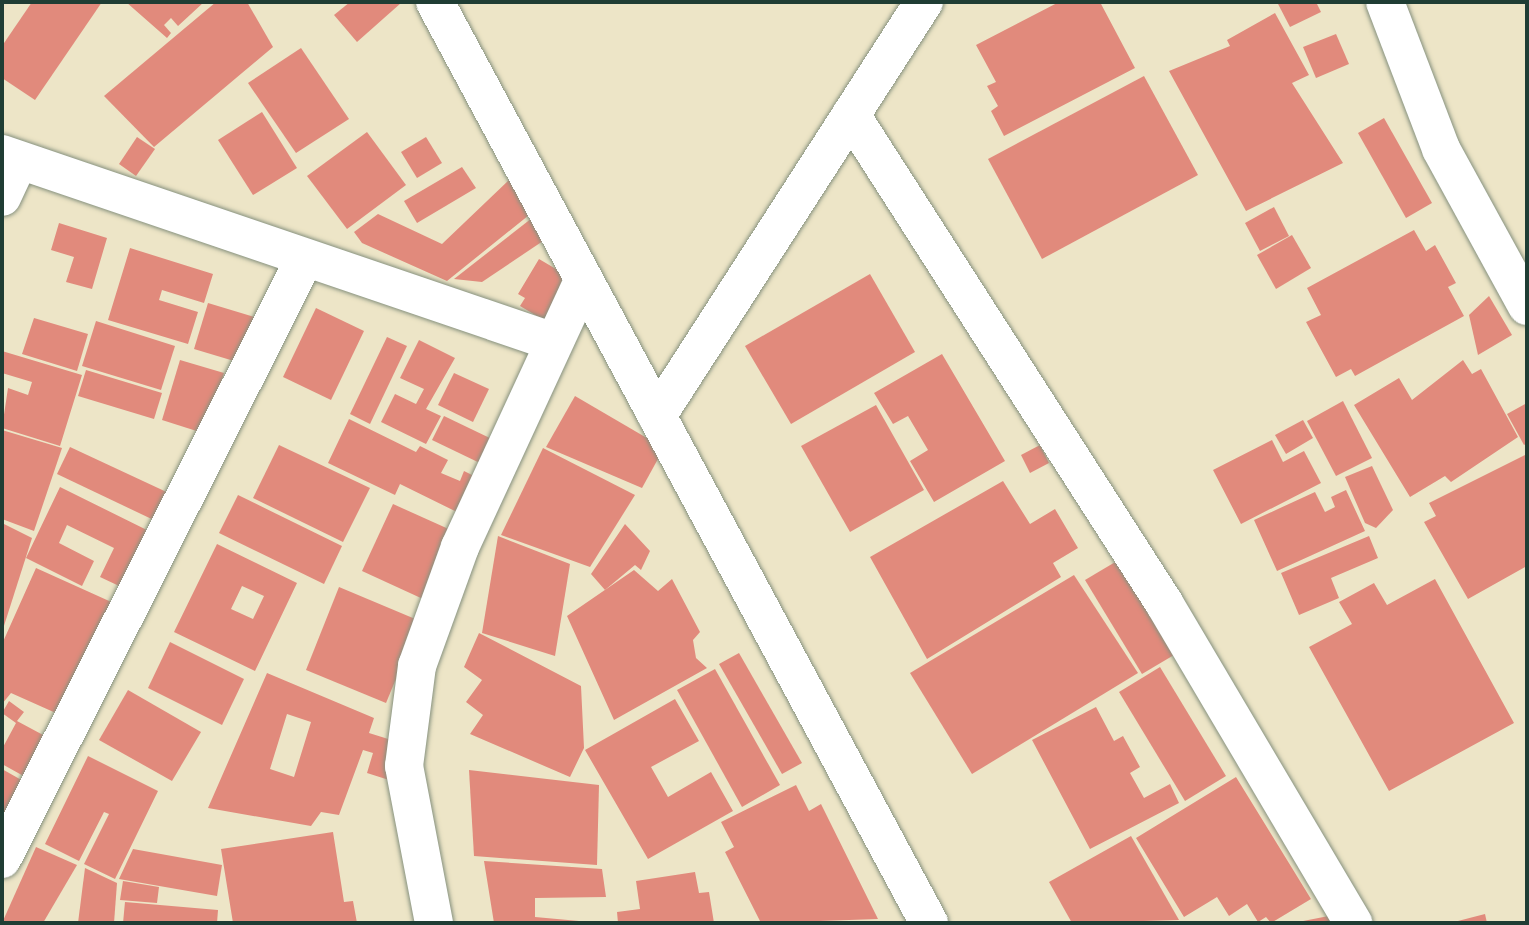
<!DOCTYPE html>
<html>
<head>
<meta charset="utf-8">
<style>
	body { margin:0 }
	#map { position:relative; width:1529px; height:925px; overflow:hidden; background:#ede5c7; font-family:"Shantell Sans",sans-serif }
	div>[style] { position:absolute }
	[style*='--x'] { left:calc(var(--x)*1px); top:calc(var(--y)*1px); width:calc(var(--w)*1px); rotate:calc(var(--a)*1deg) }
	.building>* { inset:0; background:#e18a7c }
	.roads { filter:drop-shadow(0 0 2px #86917e) drop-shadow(0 0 2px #86917e) }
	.minor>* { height:38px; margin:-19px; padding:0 19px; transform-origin:19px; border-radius:19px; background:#fff }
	span { translate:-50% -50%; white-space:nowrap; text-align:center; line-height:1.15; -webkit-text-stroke:7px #fff; paint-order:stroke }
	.frame { position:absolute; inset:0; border:4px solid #1f3d34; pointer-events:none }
</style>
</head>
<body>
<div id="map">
	<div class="building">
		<i style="clip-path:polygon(32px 2px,102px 2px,35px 100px,2px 78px,2px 46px)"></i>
		<i style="clip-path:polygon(126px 2px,204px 2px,178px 26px,171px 18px,164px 25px,171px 33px,167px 38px)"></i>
		<i style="clip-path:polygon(216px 2px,247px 2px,273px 47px,154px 147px,104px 96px)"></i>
		<i style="clip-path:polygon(350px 2px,399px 2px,401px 3px,357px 42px,334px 15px)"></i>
		<i style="clip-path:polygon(1059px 2px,1100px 2px,1135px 68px,1004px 136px,991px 111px,998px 106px,987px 86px,996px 82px,976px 45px)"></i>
		<i style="clip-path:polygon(1277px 2px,1316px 2px,1321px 12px,1290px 27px)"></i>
		<i style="clip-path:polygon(1275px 13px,1309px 75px,1292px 83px,1343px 163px,1246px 211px,1169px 71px,1230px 46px,1227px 40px)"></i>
		<i style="clip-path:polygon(1336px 34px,1349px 64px,1316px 78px,1303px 47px)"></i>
		<i style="clip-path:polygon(301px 48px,349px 119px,296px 153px,248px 83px)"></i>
		<i style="clip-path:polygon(1144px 76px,1198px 175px,1042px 259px,988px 159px)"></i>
		<i style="clip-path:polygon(262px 112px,297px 168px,253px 195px,218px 140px)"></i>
		<i style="clip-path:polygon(1384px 118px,1432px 203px,1406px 218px,1358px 133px)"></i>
		<i style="clip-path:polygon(367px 132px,406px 185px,347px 229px,307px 176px)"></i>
		<i style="clip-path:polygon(137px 137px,155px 149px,136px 176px,119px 164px)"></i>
		<i style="clip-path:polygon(426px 137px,442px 163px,417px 178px,401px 152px)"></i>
		<i style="clip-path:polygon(462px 167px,476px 188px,417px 223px,404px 201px)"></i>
		<i style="clip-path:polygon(509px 180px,534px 211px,447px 281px,362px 243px,354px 232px,378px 214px,442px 244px)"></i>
		<i style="clip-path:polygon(1274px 207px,1289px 236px,1260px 251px,1245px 223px)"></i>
		<i style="clip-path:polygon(532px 218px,543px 241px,482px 282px,454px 279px)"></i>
		<i style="clip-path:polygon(59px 223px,107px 238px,92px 289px,66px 282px,74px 257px,51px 250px)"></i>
		<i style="clip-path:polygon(1414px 230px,1426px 251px,1435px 245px,1456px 283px,1448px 287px,1464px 316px,1355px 376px,1351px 369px,1336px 377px,1306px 322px,1321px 315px,1307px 288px)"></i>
		<i style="clip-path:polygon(1292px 235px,1311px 268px,1276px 289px,1257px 255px)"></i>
		<i style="clip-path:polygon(130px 248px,213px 274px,204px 303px,162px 290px,159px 300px,198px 312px,188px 344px,108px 320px)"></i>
		<i style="clip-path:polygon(539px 259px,573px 279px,547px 322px,520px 306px,525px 298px,518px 294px)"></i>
		<i style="clip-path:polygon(870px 274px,915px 352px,791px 424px,745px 346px)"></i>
		<i style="clip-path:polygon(1489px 296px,1512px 335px,1478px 355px,1469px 315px)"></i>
		<i style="clip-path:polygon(208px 303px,258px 318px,244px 364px,194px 349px)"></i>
		<i style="clip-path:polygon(316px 308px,364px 331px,331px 400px,283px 377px)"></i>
		<i style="clip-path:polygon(34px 318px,88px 334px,77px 371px,22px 354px)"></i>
		<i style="clip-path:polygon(96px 321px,175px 346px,161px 390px,82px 366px)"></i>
		<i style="clip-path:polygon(387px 337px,407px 346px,370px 424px,350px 414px)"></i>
		<i style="clip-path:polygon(419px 340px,455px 358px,426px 409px,441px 416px,426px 444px,381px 422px,395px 394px,416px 404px,424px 389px,400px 378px)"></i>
		<i style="clip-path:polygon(2px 351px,82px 375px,60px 446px,2px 428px,8px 388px,28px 395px,32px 382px,2px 373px)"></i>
		<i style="clip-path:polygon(942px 354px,1005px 461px,934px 502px,910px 461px,928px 450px,908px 416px,893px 424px,874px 393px)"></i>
		<i style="clip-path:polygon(180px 360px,224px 373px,206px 434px,162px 420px)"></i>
		<i style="clip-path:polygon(1463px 360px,1472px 374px,1481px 369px,1518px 437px,1451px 482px,1445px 476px,1410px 497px,1354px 405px,1399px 378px,1412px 400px)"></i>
		<i style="clip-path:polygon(86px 370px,162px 393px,154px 419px,78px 396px)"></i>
		<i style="clip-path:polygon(454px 373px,489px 389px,473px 422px,438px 405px)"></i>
		<i style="clip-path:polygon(575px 396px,664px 448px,642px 488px,546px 447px)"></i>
		<i style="clip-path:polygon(1343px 401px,1372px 458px,1336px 476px,1307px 421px)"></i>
		<i style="clip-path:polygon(1527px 403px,1527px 443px,1524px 445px,1507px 414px)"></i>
		<i style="clip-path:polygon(876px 405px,924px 490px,850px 532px,801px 446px)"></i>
		<i style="clip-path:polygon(444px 416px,496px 441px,484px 465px,432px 440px)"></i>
		<i style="clip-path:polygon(349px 419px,416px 452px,420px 446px,448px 460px,441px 473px,460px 481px,464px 471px,480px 479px,463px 515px,400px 484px,395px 495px,328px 463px)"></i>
		<i style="clip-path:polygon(1303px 420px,1313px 438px,1286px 454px,1275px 435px)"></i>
		<i style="clip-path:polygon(2px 430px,62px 448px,34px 531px,2px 519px)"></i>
		<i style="clip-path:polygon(1272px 440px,1283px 462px,1304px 451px,1321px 483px,1241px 524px,1213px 470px)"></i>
		<i style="clip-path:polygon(279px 445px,370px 488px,343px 542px,253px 498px)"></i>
		<i style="clip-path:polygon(1040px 445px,1049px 463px,1030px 473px,1021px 455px)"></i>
		<i style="clip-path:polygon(70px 447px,173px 495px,160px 523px,57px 474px)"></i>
		<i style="clip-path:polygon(543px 448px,635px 495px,590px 567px,501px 535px)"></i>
		<i style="clip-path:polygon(1527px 454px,1527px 566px,1468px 599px,1424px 522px,1436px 516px,1429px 503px)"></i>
		<i style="clip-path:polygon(1372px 466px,1393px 510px,1376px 528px,1365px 523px,1345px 477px)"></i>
		<i style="clip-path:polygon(1003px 481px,1030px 524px,1055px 509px,1078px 548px,1053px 563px,1061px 577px,927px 659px,870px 557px)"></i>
		<i style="clip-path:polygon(60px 487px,161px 537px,134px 593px,100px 577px,114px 548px,67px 525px,59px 543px,94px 561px,82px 586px,26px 558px)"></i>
		<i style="clip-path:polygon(1346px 490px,1365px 531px,1277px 571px,1254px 520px,1315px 492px,1325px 512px,1335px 507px,1331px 497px)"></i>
		<i style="clip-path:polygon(238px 495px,342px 546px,324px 584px,219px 533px)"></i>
		<i style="clip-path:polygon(393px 504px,453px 531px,423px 599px,362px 571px)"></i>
		<i style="clip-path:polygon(4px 524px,32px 538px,2px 632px,2px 529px)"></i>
		<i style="clip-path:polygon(625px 524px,650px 551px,641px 570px,635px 565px,605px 590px,591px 574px)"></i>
		<i style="clip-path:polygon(498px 536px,570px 564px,555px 656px,482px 633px)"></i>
		<i style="clip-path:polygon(1369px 536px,1378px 558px,1331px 578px,1339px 598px,1299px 615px,1281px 573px)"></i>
		<i style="clip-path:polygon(evenodd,217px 544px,297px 583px,255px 671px,174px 632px,217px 544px,242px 586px,264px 596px,253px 619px,231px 609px,242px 586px)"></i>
		<i style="clip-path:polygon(1122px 558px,1179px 652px,1142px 674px,1085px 580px)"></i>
		<i style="clip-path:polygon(36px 568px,118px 605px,67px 718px,11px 693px,2px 704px,2px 644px)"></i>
		<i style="clip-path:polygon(634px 570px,658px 591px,672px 579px,700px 632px,693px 640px,696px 658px,707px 668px,614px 720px,567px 616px)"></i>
		<i style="clip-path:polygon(1074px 575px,1138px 673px,972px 774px,910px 673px)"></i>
		<i style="clip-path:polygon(1435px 579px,1514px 723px,1389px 791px,1309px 647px,1352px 624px,1339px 602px,1374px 583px,1387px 605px)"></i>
		<i style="clip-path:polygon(339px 587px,420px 621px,386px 703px,306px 670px)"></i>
		<i style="clip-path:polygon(479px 633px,581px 686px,584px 748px,570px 777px,470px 734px,483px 715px,466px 702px,482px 680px,464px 667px)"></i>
		<i style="clip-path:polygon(170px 642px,244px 679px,222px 725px,148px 688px)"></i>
		<i style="clip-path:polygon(739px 653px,802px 763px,782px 774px,719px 664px)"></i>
		<i style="clip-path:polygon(1160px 667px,1226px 776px,1185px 801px,1119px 692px)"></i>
		<i style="clip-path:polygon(715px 669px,780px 785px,742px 807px,677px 690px)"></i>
		<i style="clip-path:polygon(evenodd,267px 673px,374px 718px,369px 733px,401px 743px,389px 780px,367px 773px,373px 753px,363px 750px,339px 815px,321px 812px,311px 826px,208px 808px,267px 673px,287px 714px,311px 722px,294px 777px,270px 769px,287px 714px)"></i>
		<i style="clip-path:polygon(128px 690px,201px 732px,172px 781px,99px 740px)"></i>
		<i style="clip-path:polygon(675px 699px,699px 741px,651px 767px,668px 797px,711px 772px,733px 811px,648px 859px,585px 750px)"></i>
		<i style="clip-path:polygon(9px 701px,24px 712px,17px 721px,58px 743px,36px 783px,2px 764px,2px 749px,16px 723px,2px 713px)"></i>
		<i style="clip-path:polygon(1096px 707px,1114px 741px,1123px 736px,1140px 767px,1130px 773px,1144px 798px,1170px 784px,1179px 803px,1090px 849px,1032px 740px)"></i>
		<i style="clip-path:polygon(88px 756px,158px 791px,115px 879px,84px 864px,109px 814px,104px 812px,79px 861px,45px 844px)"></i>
		<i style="clip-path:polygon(2px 769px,32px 786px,2px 822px)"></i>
		<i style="clip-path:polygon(469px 770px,599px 785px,597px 865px,474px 856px)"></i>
		<i style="clip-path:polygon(1236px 777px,1311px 899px,1271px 923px,1266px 917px,1258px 922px,1247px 904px,1229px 916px,1217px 897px,1184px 917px,1136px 838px)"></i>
		<i style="clip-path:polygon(796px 785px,809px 811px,821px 804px,878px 919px,761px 923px,725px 852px,734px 847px,721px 822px)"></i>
		<i style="clip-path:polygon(333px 832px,344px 902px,353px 901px,357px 923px,233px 923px,221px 849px)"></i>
		<i style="clip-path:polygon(1131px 836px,1179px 920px,1072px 923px,1049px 882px)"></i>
		<i style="clip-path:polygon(36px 847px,77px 865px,43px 923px,2px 923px)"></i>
		<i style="clip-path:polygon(133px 849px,222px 865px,217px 896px,119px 879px)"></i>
		<i style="clip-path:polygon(484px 861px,602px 869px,606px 897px,535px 898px,535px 917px,601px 923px,494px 923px)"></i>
		<i style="clip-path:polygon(85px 868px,117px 883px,114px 923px,78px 923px)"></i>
		<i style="clip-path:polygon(695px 872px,699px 893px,709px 892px,714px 923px,618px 923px,617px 912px,640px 909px,636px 881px)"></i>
		<i style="clip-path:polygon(123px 881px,159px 887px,157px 903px,120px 900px)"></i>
		<i style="clip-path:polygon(125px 902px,218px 910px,217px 923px,123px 923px)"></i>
		<i style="clip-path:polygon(1339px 914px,1341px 923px,1298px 923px,1298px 922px)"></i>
		<i style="clip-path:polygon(1485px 914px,1487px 923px,1454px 923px,1454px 922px)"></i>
	</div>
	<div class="roads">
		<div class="minor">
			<i style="--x:435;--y:2;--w:1045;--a:61.79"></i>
			<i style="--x:1385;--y:2;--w:157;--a:69.1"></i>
			<i style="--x:1441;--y:149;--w:179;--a:61.3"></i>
			<i style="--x:851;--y:115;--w:580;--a:57.32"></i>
			<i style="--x:1164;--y:603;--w:372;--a:59.4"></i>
			<i style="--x:2;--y:154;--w:583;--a:18.81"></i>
			<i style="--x:2;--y:197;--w:40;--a:-65"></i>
			<i style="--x:657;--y:416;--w:493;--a:-57.2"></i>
			<i style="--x:2;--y:859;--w:673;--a:-63.24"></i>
			<i style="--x:434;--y:923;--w:160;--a:-100.8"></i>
			<i style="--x:404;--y:766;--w:101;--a:-82.6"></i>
			<i style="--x:417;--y:666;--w:127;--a:-70.1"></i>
			<i style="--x:460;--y:547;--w:293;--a:-65.2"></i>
		</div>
	</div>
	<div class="frame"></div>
</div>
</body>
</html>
